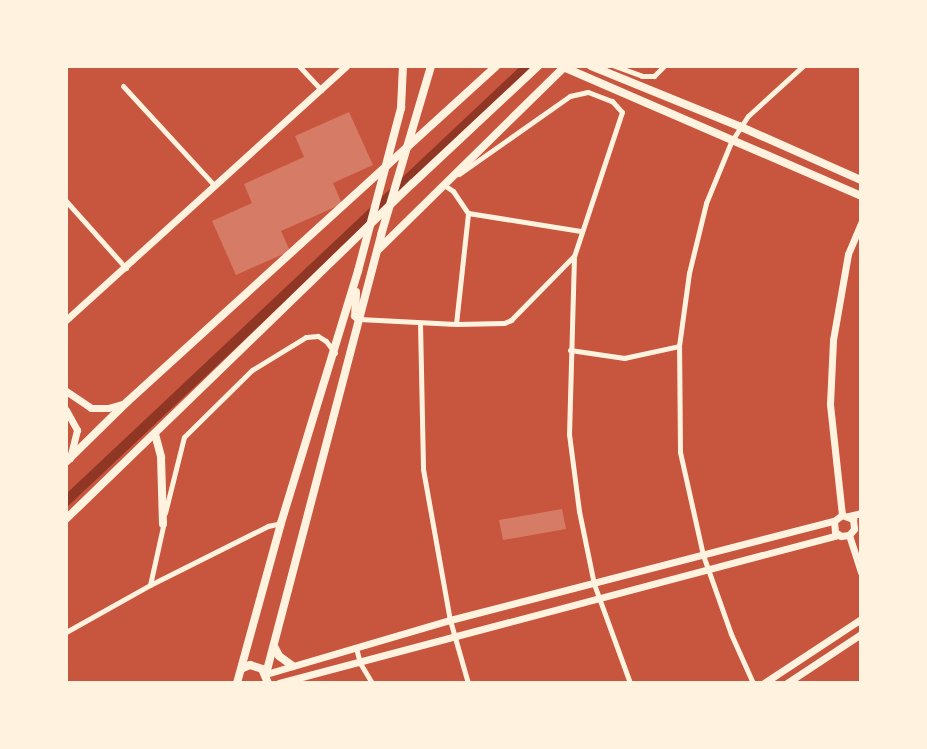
<!DOCTYPE html>
<html>
<head>
<meta charset="utf-8">
<style>
	body { margin:0 }
	#map { position:relative; width:927px; height:749px; overflow:hidden; background:#c8553d; font-family:Commissioner,sans-serif }
	div>[style] { position:absolute }
	[style*='--x'] { left:calc(var(--x)*1px); top:calc(var(--y)*1px); width:calc(var(--w)*1px); rotate:calc(var(--a)*1deg) }
	.canal>* { height:10px; margin:-5px; padding:0 5px; transform-origin:5px; border-radius:5px; background:#8f3625 }
	.building>* { inset:0; background:#d67c66 }
	.minor>* { height:5px; margin:-2.5px; padding:0 2.5px; transform-origin:2.5px; border-radius:2.5px; background:#fff3e0 }
	.tertiary>* { height:7px; margin:-3.5px; padding:0 3.5px; transform-origin:3.5px; border-radius:3.5px; background:#fff3e0 }
	.secondary>* { height:8px; margin:-4px; padding:0 4px; transform-origin:4px; border-radius:4px; background:#fff3e0 }
	.primary>* { height:8px; margin:-4px; padding:0 4px; transform-origin:4px; border-radius:4px; background:#fff3e0 }
	span { translate:-50% -50%; white-space:nowrap; text-align:center; line-height:1.15; -webkit-text-stroke:4.5px #fff3e0; paint-order:stroke }
	.frame { position:absolute; inset:0; border:68px solid #fff3e0; pointer-events:none }
</style>
</head>
<body>
<div id="map">
	<div class="canal">
		<i style="--x:66;--y:501;--w:635;--a:-43.28"></i>
	</div>
	<div class="building">
		<i style="clip-path:polygon(349px 112px,373px 165px,333px 183px,342px 204px,281px 231px,290px 251px,236px 275px,212px 221px,252px 203px,244px 184px,304px 157px,295px 136px)"></i>
		<i style="clip-path:polygon(562px 509px,566px 529px,503px 540px,499px 520px)"></i>
	</div>
	<div class="minor">
		<i style="--x:299;--y:66;--w:33;--a:47"></i>
		<i style="--x:615;--y:66;--w:29;--a:20"></i>
		<i style="--x:642;--y:76;--w:12;--a:0"></i>
		<i style="--x:654;--y:76;--w:14;--a:-45"></i>
		<i style="--x:123;--y:86;--w:136;--a:47.4"></i>
		<i style="--x:459;--y:174;--w:136;--a:-35.1"></i>
		<i style="--x:570;--y:96;--w:18;--a:-13"></i>
		<i style="--x:588;--y:92;--w:26;--a:21"></i>
		<i style="--x:612;--y:101;--w:15;--a:48"></i>
		<i style="--x:622;--y:112;--w:152;--a:108.4"></i>
		<i style="--x:574;--y:256;--w:178;--a:91.6"></i>
		<i style="--x:569;--y:434;--w:78;--a:82.6"></i>
		<i style="--x:579;--y:511;--w:75;--a:78.4"></i>
		<i style="--x:594;--y:584;--w:105;--a:70"></i>
		<i style="--x:444;--y:185;--w:11;--a:34"></i>
		<i style="--x:453;--y:191;--w:27;--a:56"></i>
		<i style="--x:66;--y:201;--w:90;--a:48.2"></i>
		<i style="--x:468;--y:213;--w:114;--a:9.1"></i>
		<i style="--x:359;--y:319;--w:97;--a:3"></i>
		<i style="--x:456;--y:324;--w:48;--a:-1.2"></i>
		<i style="--x:504;--y:323;--w:8;--a:-23"></i>
		<i style="--x:511;--y:320;--w:90;--a:-45.5"></i>
		<i style="--x:420;--y:323;--w:146;--a:88.8"></i>
		<i style="--x:423;--y:469;--w:153;--a:79.9"></i>
		<i style="--x:450;--y:620;--w:66;--a:74.1"></i>
		<i style="--x:456;--y:324;--w:112;--a:-83.8"></i>
		<i style="--x:570;--y:350;--w:55;--a:8.4"></i>
		<i style="--x:624;--y:358;--w:56;--a:-12.3"></i>
		<i style="--x:165;--y:513;--w:78;--a:-76"></i>
		<i style="--x:184;--y:437;--w:95;--a:-44.6"></i>
		<i style="--x:252;--y:370;--w:63;--a:-31.4"></i>
		<i style="--x:306;--y:337;--w:12;--a:-5"></i>
		<i style="--x:318;--y:336;--w:9;--a:32"></i>
		<i style="--x:326;--y:341;--w:15;--a:53"></i>
		<i style="--x:150;--y:585;--w:65;--a:-77.5"></i>
		<i style="--x:66;--y:632;--w:96;--a:-29.2"></i>
		<i style="--x:150;--y:585;--w:132;--a:-26.6"></i>
		<i style="--x:268;--y:526;--w:13;--a:-13"></i>
		<i style="--x:356;--y:648;--w:16;--a:75"></i>
		<i style="--x:360;--y:663;--w:23;--a:59"></i>
		<i style="--x:753;--y:683;--w:54;--a:-114.2"></i>
		<i style="--x:731;--y:634;--w:84;--a:-109.5"></i>
		<i style="--x:703;--y:555;--w:106;--a:-102.6"></i>
		<i style="--x:680;--y:452;--w:106;--a:-90.5"></i>
		<i style="--x:679;--y:346;--w:74;--a:-82.2"></i>
		<i style="--x:689;--y:273;--w:72;--a:-76.3"></i>
		<i style="--x:706;--y:203;--w:66;--a:-67.7"></i>
		<i style="--x:731;--y:142;--w:31;--a:-57"></i>
		<i style="--x:748;--y:116;--w:74;--a:-42.3"></i>
	</div>
	<div class="tertiary">
		<i style="--x:66;--y:320;--w:378;--a:-42.2"></i>
		<i style="--x:66;--y:391;--w:30;--a:34"></i>
		<i style="--x:91;--y:408;--w:17;--a:0"></i>
		<i style="--x:108;--y:408;--w:18;--a:-16"></i>
		<i style="--x:66;--y:410;--w:23;--a:61"></i>
		<i style="--x:77;--y:430;--w:29;--a:104"></i>
		<i style="--x:842;--y:515;--w:112;--a:-96.2"></i>
		<i style="--x:830;--y:404;--w:64;--a:-87.3"></i>
		<i style="--x:833;--y:340;--w:87;--a:-80.1"></i>
		<i style="--x:848;--y:254;--w:34;--a:-67"></i>
		<i style="--x:849;--y:516;--w:12;--a:-14"></i>
		<i style="--x:849;--y:535;--w:39;--a:72"></i>
		<i style="--x:266;--y:674;--w:192;--a:-16.4"></i>
		<i style="--x:450;--y:620;--w:397;--a:-14.5"></i>
		<i style="--x:834;--y:521;--w:10;--a:-37"></i>
		<i style="--x:842;--y:515;--w:12;--a:20"></i>
		<i style="--x:853;--y:519;--w:10;--a:84"></i>
		<i style="--x:854;--y:529;--w:8;--a:130"></i>
		<i style="--x:849;--y:535;--w:8;--a:173"></i>
		<i style="--x:841;--y:536;--w:7;--a:-146"></i>
		<i style="--x:835;--y:532;--w:11;--a:-95"></i>
		<i style="--x:279;--y:683;--w:578;--a:-14.83"></i>
		<i style="--x:764;--y:683;--w:116;--a:-33.4"></i>
		<i style="--x:787;--y:683;--w:89;--a:-33.5"></i>
	</div>
	<div class="secondary">
		<i style="--x:561;--y:66;--w:327;--a:23.4"></i>
		<i style="--x:591;--y:66;--w:160;--a:22.1"></i>
		<i style="--x:739;--y:126;--w:133;--a:23.9"></i>
	</div>
	<div class="primary">
		<i style="--x:379;--y:249;--w:261;--a:-44.5"></i>
		<i style="--x:356;--y:292;--w:24;--a:92"></i>
		<i style="--x:355;--y:316;--w:5;--a:37"></i>
		<i style="--x:155;--y:434;--w:24;--a:75"></i>
		<i style="--x:161;--y:457;--w:67;--a:88.3"></i>
		<i style="--x:66;--y:462;--w:86;--a:-44.5"></i>
		<i style="--x:127;--y:402;--w:499;--a:-42.3"></i>
		<i style="--x:66;--y:519;--w:482;--a:-44.1"></i>
		<i style="--x:412;--y:184;--w:173;--a:-43.1"></i>
		<i style="--x:274;--y:646;--w:11;--a:63"></i>
		<i style="--x:279;--y:656;--w:17;--a:36"></i>
		<i style="--x:243;--y:668;--w:8;--a:-23"></i>
		<i style="--x:250;--y:665;--w:13;--a:18"></i>
		<i style="--x:262;--y:669;--w:15;--a:67"></i>
		<i style="--x:266;--y:674;--w:454;--a:-75.3"></i>
		<i style="--x:381;--y:235;--w:176;--a:-73.5"></i>
		<i style="--x:237;--y:683;--w:166;--a:-74.6"></i>
		<i style="--x:281;--y:523;--w:264;--a:-73"></i>
		<i style="--x:358;--y:271;--w:169;--a:-75.2"></i>
		<i style="--x:401;--y:108;--w:42;--a:-87.3"></i>
	</div>
	<div class="frame"></div>
</div>
</body>
</html>
